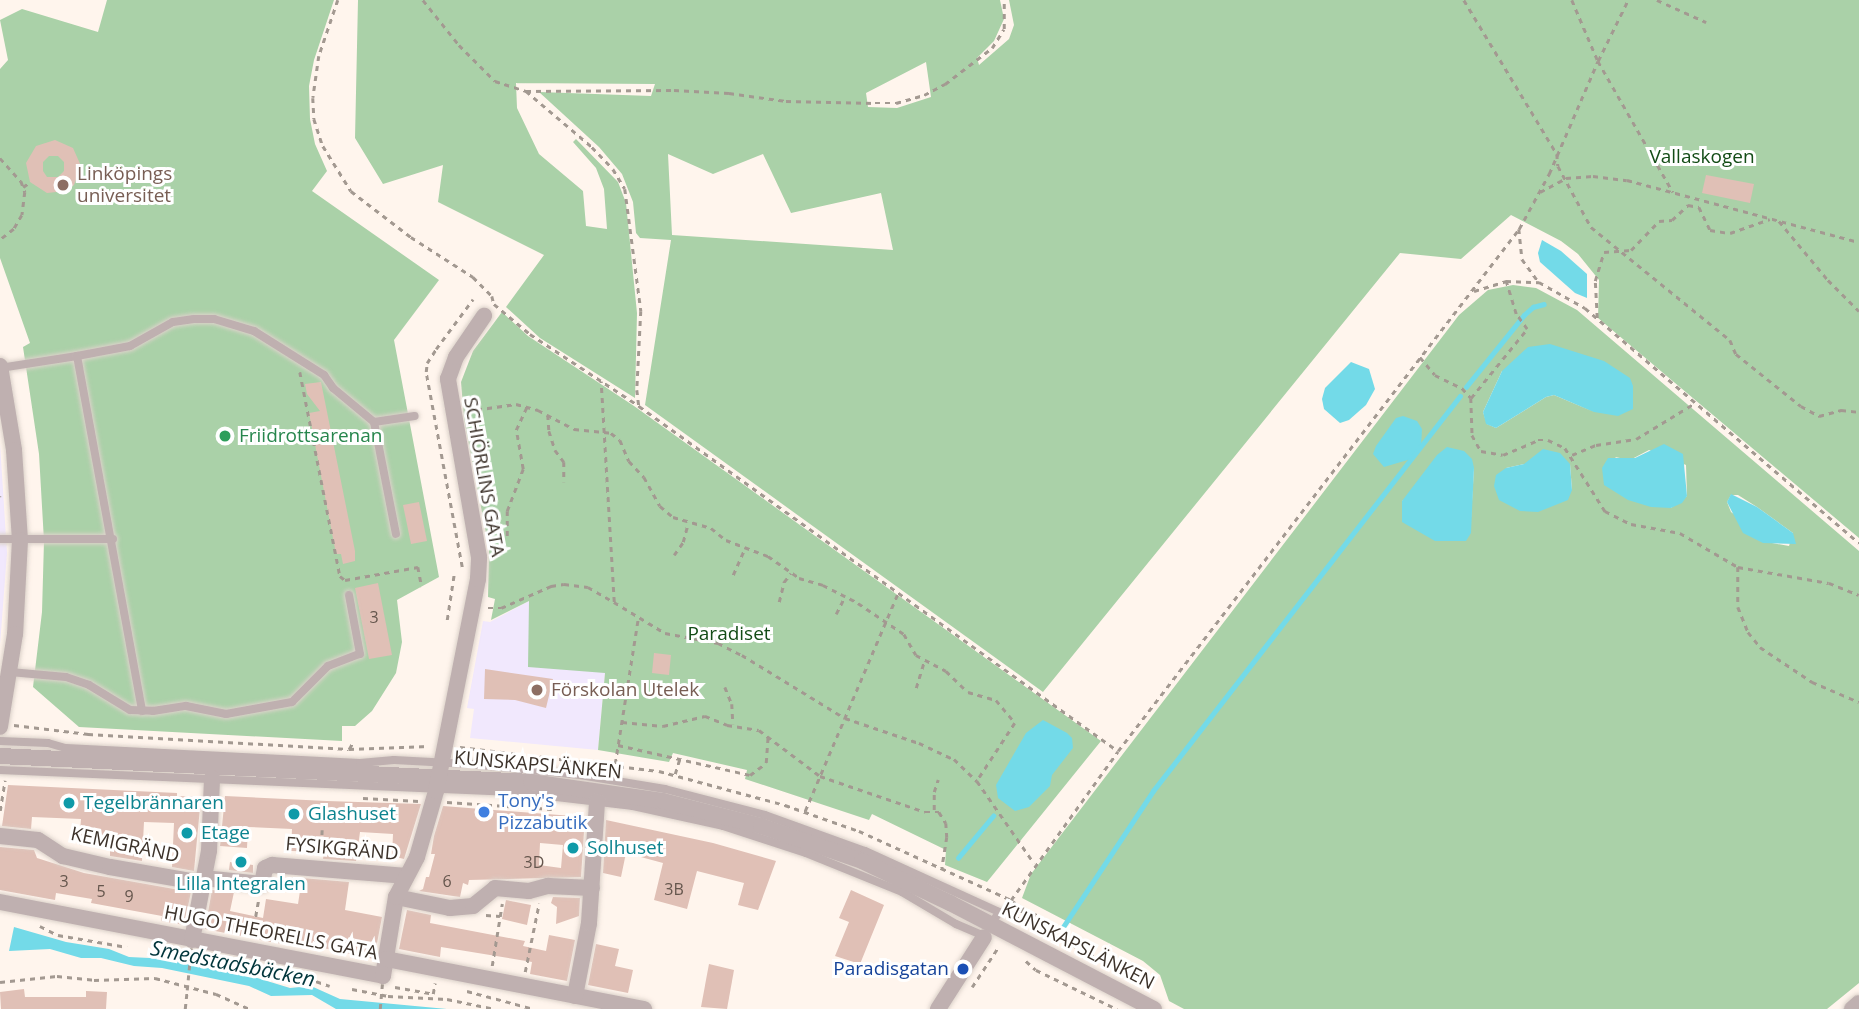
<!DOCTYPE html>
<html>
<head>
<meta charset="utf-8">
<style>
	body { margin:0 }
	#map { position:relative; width:1859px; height:1009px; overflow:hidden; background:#fff5ed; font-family:"Open Sans",sans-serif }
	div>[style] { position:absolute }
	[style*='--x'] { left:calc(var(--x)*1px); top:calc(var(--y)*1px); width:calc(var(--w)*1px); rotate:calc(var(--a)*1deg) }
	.education>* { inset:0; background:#f1e8fd }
	.green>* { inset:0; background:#aad1a8 }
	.water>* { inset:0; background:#73dae8 }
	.stream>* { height:4.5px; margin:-2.25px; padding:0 2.25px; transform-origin:2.25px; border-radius:2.25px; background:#73dae8 }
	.building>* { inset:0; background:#e0c0b6 }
	.path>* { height:2.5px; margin-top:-1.25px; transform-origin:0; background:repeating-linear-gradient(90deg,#a39991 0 5px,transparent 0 10px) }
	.roads { filter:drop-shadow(0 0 2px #dcd2ca) drop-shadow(0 0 2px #dcd2ca) }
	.lane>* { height:8px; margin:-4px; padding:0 4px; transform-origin:4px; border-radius:4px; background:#bfb0b0 }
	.street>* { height:16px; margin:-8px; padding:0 8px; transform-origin:8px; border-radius:8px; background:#bfb0b0 }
	.path-bridge>* { height:2.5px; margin-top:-1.25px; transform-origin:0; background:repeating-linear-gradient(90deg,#a39991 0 5px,transparent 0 10px) }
	.dots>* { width:19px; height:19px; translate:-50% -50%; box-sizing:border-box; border:4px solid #fff; border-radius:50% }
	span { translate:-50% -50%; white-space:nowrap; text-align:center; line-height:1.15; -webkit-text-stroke:6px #fff; paint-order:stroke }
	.number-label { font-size:16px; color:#65564d }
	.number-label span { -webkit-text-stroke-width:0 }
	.park-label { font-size:19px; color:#134c16 }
	.education-label { font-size:19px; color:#785e54 }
	.left { translate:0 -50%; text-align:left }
	.leisure-label { font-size:19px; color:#27864d }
	.street-label { font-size:19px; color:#3c322a }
	.shop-label { font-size:19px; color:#366cbe }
	.culture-label { font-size:19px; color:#0d838f }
	.transit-label { font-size:19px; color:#164399 }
	.right { translate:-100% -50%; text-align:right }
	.water-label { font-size:21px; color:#01353b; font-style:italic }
</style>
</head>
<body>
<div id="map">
	<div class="education">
		<i style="clip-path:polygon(0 443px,7px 553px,0 645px)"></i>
		<i style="clip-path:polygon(529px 601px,605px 673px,598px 750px,470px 738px,474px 709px,467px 708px,483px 621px,490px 622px)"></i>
	</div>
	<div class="green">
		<i style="clip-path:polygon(107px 0,334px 0,314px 60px,309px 86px,310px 119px,315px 144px,327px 171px,312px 191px,439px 280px,394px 340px,439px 577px,397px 600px,402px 642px,396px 673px,372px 711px,355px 726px,342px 726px,342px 741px,79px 727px,33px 687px,42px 612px,44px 541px,39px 454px,23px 347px,30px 343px,0 258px,0 69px,8px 60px,0 20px,22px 9px,98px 32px)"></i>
		<i style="clip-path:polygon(evenodd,358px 0,1000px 0,1004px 19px,994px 41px,977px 58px,979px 65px,1009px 39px,1014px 25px,1009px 0,1859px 0,1859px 538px,1598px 318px,1599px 280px,1578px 254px,1561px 241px,1511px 215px,1461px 259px,1400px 253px,1043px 692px,645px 405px,671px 240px,640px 238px,636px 233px,633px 202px,622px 174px,599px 147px,539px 92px,651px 96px,655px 84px,516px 83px,517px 108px,539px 154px,583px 191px,586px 226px,607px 229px,604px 189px,596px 168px,573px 142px,576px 139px,618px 182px,626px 203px,637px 313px,635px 398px,540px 338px,506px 307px,544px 255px,438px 202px,443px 165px,383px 184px,355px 138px,358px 0,926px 62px,931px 97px,897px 108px,868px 107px,866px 93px,926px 62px,358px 0,668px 154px,713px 174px,763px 154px,791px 213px,881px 193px,893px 250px,672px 235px,668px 154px)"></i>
		<i style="clip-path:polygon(evenodd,1513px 285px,1536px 288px,1577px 310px,1859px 551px,1859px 983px,1827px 1009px,1184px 1009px,1169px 1001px,1160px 975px,1143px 961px,1022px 898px,1031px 874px,1459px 315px,1488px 290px,1513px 285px,1502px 371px,1594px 412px,1554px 395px,1546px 397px,1496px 428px,1487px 424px,1483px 412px,1502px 371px,1513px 285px,1649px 450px,1686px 465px,1687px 496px,1671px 508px,1615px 457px,1630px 460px,1649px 450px,1513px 285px,1524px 464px,1570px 464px,1572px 490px,1506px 468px,1524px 464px,1513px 285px,1474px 468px,1471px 518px,1402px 501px,1474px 468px,1513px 285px,1731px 495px,1738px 495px,1757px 507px,1793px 533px,1789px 546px,1772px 543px,1731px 512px,1727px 502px,1731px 495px)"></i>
		<i style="clip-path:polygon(502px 312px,528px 336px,634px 406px,1101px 741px,987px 882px,945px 865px,946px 850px,872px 814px,869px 820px,745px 779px,747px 770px,673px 753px,669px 762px,598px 750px,605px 673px,528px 667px,529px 601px,491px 620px,495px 599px,488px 597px,489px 549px,464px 419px,461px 382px,473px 351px)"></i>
	</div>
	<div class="water">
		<i style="clip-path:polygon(1542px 240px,1561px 251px,1587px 274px,1587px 298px,1575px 293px,1540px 262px,1538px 253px)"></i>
		<i style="clip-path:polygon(1550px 344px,1604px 361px,1630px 378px,1633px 386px,1633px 409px,1618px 416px,1594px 412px,1554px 395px,1546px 397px,1496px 428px,1486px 424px,1483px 412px,1502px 371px,1528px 347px)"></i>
		<i style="clip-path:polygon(1351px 362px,1369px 369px,1375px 389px,1366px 405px,1349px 420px,1340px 423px,1324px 409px,1322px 399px,1325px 388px)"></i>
		<i style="clip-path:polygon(1403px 416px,1417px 421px,1422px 429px,1421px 447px,1411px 459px,1384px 467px,1373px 454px,1376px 446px,1396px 418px)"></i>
		<i style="clip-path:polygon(1664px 444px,1683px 454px,1687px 496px,1682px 503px,1671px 508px,1651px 507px,1628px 500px,1604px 485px,1602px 468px,1608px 458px,1635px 458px)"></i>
		<i style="clip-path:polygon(1447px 447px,1464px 451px,1472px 459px,1474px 468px,1471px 533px,1466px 541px,1435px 541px,1402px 522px,1402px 501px,1437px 455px)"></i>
		<i style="clip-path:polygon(1543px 449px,1560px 453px,1570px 464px,1572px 490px,1568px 500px,1538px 512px,1520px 511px,1499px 500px,1494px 486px,1496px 475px,1506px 468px,1524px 464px)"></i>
		<i style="clip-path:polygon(1731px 494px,1757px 507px,1793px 533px,1796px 544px,1763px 543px,1743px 533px,1727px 502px)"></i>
		<i style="clip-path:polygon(1043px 720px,1067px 733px,1072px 738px,1073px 748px,1052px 775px,1050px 786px,1029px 807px,1015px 811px,998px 798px,996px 785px,1026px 733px)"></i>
		<i style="clip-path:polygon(14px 927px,66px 942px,109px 949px,129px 957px,170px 959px,251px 976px,290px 988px,311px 986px,340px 999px,447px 1009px,336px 1009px,312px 995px,271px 996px,249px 986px,162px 968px,134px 966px,101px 958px,81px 958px,50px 949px,9px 951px)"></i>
	</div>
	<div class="stream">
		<i style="--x:1466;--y:387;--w:92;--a:-51.1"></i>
		<i style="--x:1524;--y:315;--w:12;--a:-42"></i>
		<i style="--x:1533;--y:307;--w:11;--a:-15"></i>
		<i style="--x:958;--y:858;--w:55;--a:-50.2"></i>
		<i style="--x:1063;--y:927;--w:163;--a:-56.5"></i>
		<i style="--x:1153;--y:791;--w:500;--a:-52.15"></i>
	</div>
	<div class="building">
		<i style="clip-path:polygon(evenodd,55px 140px,73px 148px,81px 166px,74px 185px,66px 191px,47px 193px,30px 182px,26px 163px,36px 146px,55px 140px,49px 156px,58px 156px,64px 162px,64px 171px,58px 177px,47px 177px,43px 171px,43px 162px,49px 156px)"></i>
		<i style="clip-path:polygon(1706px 175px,1754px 184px,1750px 203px,1702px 193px)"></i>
		<i style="clip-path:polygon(321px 382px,355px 551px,355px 561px,343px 564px,341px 554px,336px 554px,309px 413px,320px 411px,307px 394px,305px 384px)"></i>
		<i style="clip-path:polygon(419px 502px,427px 541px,411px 544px,403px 505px)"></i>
		<i style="clip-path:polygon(378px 583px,392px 655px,369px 659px,355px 588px)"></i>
		<i style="clip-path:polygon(654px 653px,671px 655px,669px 675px,652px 673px)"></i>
		<i style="clip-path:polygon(485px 669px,553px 679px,546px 708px,515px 700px,484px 699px)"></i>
		<i style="clip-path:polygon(8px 785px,177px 793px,177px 796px,201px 797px,194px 871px,172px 867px,174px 823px,144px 822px,142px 861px,110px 856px,110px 846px,79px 845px,81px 819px,32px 817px,31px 829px,2px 826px)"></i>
		<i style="clip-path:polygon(225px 796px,327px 801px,421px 804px,404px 859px,392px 856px,393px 834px,360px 832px,356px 861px,323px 859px,324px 852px,291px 851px,292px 829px,248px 827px,247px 848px,220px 846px)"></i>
		<i style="clip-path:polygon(evenodd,443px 806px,585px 817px,581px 877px,469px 880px,468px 885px,463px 883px,460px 897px,419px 891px,423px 889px,426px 877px,429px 877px,435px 854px,431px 854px,434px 836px,443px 806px,540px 843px,563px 845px,561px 868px,539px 865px,540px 843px)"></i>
		<i style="clip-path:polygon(606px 820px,713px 843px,776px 861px,758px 910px,738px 905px,744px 883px,697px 871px,687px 909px,654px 900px,663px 863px,626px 853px,621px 877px,603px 873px)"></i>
		<i style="clip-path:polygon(0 847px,34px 850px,37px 858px,84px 873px,191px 892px,184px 925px,161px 921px,162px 916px,91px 903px,92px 899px,56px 893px,55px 900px,0 890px)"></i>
		<i style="clip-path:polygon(230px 862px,253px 865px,253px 873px,229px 870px)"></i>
		<i style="clip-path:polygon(302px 878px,349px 882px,345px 910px,382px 917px,374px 959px,287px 940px,286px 945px,205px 929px,212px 890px,234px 892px,230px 911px,263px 918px,266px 899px,298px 904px)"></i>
		<i style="clip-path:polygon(851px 890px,884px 905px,860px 964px,835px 956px,849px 922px,839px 918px)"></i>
		<i style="clip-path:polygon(553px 897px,580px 898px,579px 916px,556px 924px,557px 907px,551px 903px)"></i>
		<i style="clip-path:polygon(506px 900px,531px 905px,527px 925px,502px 919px)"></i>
		<i style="clip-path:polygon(407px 910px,431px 915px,430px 923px,525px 941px,523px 946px,546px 951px,549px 935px,575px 940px,567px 981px,530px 974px,532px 962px,441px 947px,440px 957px,399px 949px)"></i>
		<i style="clip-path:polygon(596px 944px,619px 949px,615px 966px,633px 970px,628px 993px,588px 985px)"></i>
		<i style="clip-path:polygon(709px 964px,734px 970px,727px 1009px,701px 1007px)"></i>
		<i style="clip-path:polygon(24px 989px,25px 997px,86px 997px,86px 991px,107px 992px,106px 1009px,1px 1009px,0 992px)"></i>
	</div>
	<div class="path">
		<i style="--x:338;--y:0;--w:59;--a:108.7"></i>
		<i style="--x:319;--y:56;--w:42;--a:98.1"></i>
		<i style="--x:313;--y:98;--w:21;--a:87"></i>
		<i style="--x:314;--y:119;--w:28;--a:72"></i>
		<i style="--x:323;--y:146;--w:53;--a:58.1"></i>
		<i style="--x:351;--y:191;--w:76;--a:37.5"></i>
		<i style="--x:411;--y:237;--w:74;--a:32.8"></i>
		<i style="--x:473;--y:277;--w:27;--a:45"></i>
		<i style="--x:492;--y:296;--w:8;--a:76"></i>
		<i style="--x:494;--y:304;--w:47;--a:39.8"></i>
		<i style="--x:530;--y:334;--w:131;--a:33.4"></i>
		<i style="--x:423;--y:0;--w:58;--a:51.3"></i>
		<i style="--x:459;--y:45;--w:51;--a:45"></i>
		<i style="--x:495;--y:81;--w:33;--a:18"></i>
		<i style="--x:526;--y:91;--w:148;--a:-0.4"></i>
		<i style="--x:674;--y:90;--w:55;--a:3.1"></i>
		<i style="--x:729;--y:93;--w:58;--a:8"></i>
		<i style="--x:786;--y:101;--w:89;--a:1.3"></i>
		<i style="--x:875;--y:103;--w:21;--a:0"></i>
		<i style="--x:896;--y:103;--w:29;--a:-16"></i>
		<i style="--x:924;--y:95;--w:24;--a:-28"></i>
		<i style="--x:945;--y:84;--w:59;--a:-37.5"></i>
		<i style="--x:992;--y:48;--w:22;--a:-58"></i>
		<i style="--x:1004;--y:29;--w:29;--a:-90"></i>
		<i style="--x:1464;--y:0;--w:180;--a:58.9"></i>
		<i style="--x:1557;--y:154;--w:12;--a:85"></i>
		<i style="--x:1558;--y:166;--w:69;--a:61.6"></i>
		<i style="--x:1591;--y:227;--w:179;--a:39.1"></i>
		<i style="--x:1730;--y:340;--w:15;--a:67"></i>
		<i style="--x:1736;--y:354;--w:83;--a:38.7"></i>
		<i style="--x:1801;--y:406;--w:21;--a:29"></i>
		<i style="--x:1819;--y:416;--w:23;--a:-15"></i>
		<i style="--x:1841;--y:410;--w:18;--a:6"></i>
		<i style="--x:1572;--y:0;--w:66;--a:66.9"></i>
		<i style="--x:1598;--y:61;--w:151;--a:60.2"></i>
		<i style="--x:1657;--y:0;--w:54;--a:24.2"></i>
		<i style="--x:526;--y:91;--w:87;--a:40.3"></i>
		<i style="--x:592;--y:147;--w:30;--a:46"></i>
		<i style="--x:613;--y:169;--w:23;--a:59"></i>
		<i style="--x:625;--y:189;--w:123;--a:82.5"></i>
		<i style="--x:641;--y:311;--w:79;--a:92.9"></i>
		<i style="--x:637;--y:390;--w:16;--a:83"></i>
		<i style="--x:639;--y:406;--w:590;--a:35.76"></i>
		<i style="--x:0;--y:158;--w:31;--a:48"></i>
		<i style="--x:21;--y:181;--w:12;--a:70"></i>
		<i style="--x:25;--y:192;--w:23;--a:97"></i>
		<i style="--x:22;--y:215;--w:16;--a:120"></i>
		<i style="--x:14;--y:229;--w:18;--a:142"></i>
		<i style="--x:23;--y:187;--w:9;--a:-36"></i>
		<i style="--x:1540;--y:192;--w:30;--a:-28"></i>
		<i style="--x:1566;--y:178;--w:27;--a:-4"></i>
		<i style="--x:1593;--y:176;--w:34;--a:7"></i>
		<i style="--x:1627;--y:180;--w:240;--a:15"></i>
		<i style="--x:1779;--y:221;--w:77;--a:50.3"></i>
		<i style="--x:1828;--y:280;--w:44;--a:45"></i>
		<i style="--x:1519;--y:229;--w:30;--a:84"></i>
		<i style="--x:1522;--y:259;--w:29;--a:54"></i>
		<i style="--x:1539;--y:282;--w:53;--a:29.5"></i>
		<i style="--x:1585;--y:308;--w:361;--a:40.6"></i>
		<i style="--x:1474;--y:291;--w:34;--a:-17"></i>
		<i style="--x:1506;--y:281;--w:33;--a:2"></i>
		<i style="--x:1597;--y:318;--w:37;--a:-93"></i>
		<i style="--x:1595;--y:281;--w:30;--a:-73"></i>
		<i style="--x:1604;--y:252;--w:27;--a:-4"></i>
		<i style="--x:1631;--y:250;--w:40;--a:-46"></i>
		<i style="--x:1659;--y:221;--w:13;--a:-4"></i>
		<i style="--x:1672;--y:220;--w:22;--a:-43"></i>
		<i style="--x:1688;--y:205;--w:11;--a:10"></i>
		<i style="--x:1699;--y:207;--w:25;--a:64"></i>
		<i style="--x:1710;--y:230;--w:20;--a:9"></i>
		<i style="--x:1730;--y:233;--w:42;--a:-19.3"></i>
		<i style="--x:1420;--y:357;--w:23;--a:50"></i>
		<i style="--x:1435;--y:375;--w:30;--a:26"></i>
		<i style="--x:1462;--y:388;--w:13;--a:48"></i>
		<i style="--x:1471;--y:398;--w:37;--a:88"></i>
		<i style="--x:1472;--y:435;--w:18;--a:61"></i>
		<i style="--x:1481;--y:451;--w:22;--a:10"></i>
		<i style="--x:1503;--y:455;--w:38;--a:-23"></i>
		<i style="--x:1538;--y:440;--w:10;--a:0"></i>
		<i style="--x:1548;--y:440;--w:19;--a:25"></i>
		<i style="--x:1565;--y:448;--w:75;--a:57.6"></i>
		<i style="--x:1605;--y:511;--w:29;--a:27"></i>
		<i style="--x:1631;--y:524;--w:50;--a:10.4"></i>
		<i style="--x:1680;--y:533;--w:67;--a:30.4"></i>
		<i style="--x:1738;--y:567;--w:40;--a:90"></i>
		<i style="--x:1738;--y:607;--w:27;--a:68"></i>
		<i style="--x:1748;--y:632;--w:19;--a:51"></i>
		<i style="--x:1760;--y:647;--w:63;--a:33.9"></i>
		<i style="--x:1812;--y:682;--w:51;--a:23.1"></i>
		<i style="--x:300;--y:372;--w:208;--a:78.9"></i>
		<i style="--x:340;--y:576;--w:6;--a:39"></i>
		<i style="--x:345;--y:580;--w:74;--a:-10.1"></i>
		<i style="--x:418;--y:567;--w:20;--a:79"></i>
		<i style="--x:1471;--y:398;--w:89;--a:-50.9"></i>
		<i style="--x:1527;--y:329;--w:19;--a:-126"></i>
		<i style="--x:1516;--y:314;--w:34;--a:-107"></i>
		<i style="--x:467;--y:411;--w:49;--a:-8.1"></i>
		<i style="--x:516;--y:404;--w:23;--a:15"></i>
		<i style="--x:538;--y:410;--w:41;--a:27.8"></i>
		<i style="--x:574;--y:429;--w:37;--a:6"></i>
		<i style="--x:611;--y:433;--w:11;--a:38"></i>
		<i style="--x:620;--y:440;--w:23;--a:67"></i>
		<i style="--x:629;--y:461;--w:22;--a:47"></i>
		<i style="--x:644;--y:477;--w:33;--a:61"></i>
		<i style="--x:660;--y:506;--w:17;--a:40"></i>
		<i style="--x:673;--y:517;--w:40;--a:16"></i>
		<i style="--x:711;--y:528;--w:19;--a:39"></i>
		<i style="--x:726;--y:540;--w:45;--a:20.9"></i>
		<i style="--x:768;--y:556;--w:38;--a:35"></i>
		<i style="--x:799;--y:578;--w:25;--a:16"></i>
		<i style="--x:823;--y:585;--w:39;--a:27"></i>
		<i style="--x:858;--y:603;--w:55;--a:34"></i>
		<i style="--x:904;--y:634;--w:24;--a:60"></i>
		<i style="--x:916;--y:655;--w:34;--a:28"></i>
		<i style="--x:946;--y:671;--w:30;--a:44"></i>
		<i style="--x:968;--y:692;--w:29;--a:16"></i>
		<i style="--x:996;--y:700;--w:30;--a:50"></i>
		<i style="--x:1015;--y:723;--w:69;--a:123.2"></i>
		<i style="--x:548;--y:415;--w:16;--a:86"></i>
		<i style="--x:549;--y:431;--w:20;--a:72"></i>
		<i style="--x:555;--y:450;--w:15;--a:53"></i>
		<i style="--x:564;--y:462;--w:20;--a:90"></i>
		<i style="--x:1572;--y:455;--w:26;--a:-23"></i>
		<i style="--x:1596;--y:445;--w:40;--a:-8.5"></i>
		<i style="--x:1636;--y:439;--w:69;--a:-31.4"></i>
		<i style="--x:0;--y:496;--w:1;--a:90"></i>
		<i style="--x:507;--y:536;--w:25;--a:-90"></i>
		<i style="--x:507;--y:511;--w:45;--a:-69.1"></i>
		<i style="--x:523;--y:469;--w:40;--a:-100"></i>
		<i style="--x:516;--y:430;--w:26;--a:-65"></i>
		<i style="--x:674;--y:555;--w:16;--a:-55"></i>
		<i style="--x:683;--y:542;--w:20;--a:-75"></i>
		<i style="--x:462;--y:567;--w:198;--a:-100.5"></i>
		<i style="--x:426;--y:372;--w:9;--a:-84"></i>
		<i style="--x:427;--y:363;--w:17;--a:-57"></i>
		<i style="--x:436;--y:349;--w:62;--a:-53.5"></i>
		<i style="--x:1738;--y:567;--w:92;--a:10"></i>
		<i style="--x:1829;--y:583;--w:32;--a:22"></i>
		<i style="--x:733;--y:575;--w:30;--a:-66"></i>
		<i style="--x:614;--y:602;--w:60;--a:31.3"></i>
		<i style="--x:665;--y:633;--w:54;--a:10.7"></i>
		<i style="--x:718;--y:643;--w:27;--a:27"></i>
		<i style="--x:742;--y:655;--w:121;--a:31.5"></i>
		<i style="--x:845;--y:718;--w:78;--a:18.7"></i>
		<i style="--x:919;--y:743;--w:38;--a:25"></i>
		<i style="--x:954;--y:759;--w:32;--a:44"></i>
		<i style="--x:977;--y:781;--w:100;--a:55.2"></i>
		<i style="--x:779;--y:602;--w:21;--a:-76"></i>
		<i style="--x:784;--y:582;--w:11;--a:-52"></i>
		<i style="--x:488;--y:608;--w:13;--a:0"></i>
		<i style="--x:501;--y:608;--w:55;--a:-23.7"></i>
		<i style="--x:551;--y:586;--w:13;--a:-9"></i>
		<i style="--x:564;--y:584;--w:24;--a:7"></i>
		<i style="--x:588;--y:587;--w:30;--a:30"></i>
		<i style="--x:614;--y:602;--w:221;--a:-93.4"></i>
		<i style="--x:836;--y:614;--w:20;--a:-63"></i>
		<i style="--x:447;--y:620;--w:47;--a:-81.3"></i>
		<i style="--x:725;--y:687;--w:18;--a:68"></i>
		<i style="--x:732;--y:704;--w:20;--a:87"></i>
		<i style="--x:916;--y:688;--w:28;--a:-73"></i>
		<i style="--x:622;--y:722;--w:41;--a:5.6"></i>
		<i style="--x:663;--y:726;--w:43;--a:-13.4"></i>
		<i style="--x:705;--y:716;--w:24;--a:22"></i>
		<i style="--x:727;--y:725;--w:32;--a:9"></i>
		<i style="--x:759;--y:730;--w:76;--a:37"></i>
		<i style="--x:820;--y:776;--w:111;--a:18.9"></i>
		<i style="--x:925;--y:812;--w:14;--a:0"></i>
		<i style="--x:939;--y:812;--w:13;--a:58"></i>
		<i style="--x:946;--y:823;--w:14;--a:86"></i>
		<i style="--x:947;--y:837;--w:32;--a:99"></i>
		<i style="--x:14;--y:725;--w:75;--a:6.9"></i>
		<i style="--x:88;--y:734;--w:261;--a:3.3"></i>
		<i style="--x:349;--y:749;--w:80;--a:-2.1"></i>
		<i style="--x:618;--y:745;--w:135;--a:12.8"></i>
		<i style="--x:750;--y:775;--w:20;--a:-37"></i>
		<i style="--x:766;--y:763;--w:29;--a:-86"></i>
		<i style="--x:460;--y:747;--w:200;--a:6.9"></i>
		<i style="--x:659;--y:771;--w:131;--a:15.1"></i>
		<i style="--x:785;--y:805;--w:78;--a:19.4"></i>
		<i style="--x:859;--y:831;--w:167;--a:24.4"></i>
		<i style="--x:1011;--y:900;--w:14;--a:34"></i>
		<i style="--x:1023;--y:908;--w:14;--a:115"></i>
		<i style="--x:349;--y:749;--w:8;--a:-60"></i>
		<i style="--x:615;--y:764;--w:148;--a:-81"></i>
		<i style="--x:675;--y:774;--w:17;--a:-73"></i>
		<i style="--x:363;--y:798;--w:56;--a:3.1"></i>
		<i style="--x:447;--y:802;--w:105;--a:3.8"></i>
		<i style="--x:934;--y:810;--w:18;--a:-90"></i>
		<i style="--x:934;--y:792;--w:13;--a:-72"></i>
		<i style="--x:0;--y:811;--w:31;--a:-81"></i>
		<i style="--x:805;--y:811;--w:237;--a:-66.9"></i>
		<i style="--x:321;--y:855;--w:25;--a:-88"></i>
		<i style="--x:1011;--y:900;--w:183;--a:-54.3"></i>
		<i style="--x:1118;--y:751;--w:658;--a:-52.47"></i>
		<i style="--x:1519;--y:229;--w:63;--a:-61.4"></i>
		<i style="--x:1549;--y:174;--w:123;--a:-66.6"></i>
		<i style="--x:1598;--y:61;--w:68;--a:-63.8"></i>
		<i style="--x:1023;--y:908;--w:18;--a:27"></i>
		<i style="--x:1039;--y:916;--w:33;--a:46"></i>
		<i style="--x:1062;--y:940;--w:55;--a:26.1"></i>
		<i style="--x:1111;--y:964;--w:27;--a:36"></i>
		<i style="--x:486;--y:915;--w:14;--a:4"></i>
		<i style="--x:40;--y:926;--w:20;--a:27"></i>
		<i style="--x:58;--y:935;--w:70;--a:9.9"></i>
		<i style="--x:252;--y:936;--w:39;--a:-80"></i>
		<i style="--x:176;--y:952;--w:97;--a:14.3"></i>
		<i style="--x:1026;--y:961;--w:13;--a:42"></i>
		<i style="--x:1036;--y:970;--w:90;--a:25.7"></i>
		<i style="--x:492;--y:966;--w:63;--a:-80.8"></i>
		<i style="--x:525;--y:972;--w:70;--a:-78.5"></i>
		<i style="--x:307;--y:978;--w:24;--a:19"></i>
		<i style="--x:0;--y:982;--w:57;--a:-6"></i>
		<i style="--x:57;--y:976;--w:37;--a:6"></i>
		<i style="--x:94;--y:980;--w:61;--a:-1.9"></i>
		<i style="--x:155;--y:978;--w:63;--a:14.7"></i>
		<i style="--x:216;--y:994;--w:36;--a:24"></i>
		<i style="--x:395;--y:987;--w:39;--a:10"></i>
		<i style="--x:433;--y:994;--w:11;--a:-80"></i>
		<i style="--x:972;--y:987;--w:49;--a:-56.6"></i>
		<i style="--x:352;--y:989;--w:37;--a:11"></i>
		<i style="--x:388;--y:996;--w:59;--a:2.9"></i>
		<i style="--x:447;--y:999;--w:49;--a:11.8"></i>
		<i style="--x:467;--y:991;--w:69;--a:15"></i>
		<i style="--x:185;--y:1009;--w:19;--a:-84"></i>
	</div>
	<div class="roads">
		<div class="lane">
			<i style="--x:77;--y:356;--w:54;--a:-10.7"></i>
			<i style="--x:130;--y:346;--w:49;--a:-29.2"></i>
			<i style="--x:173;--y:322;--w:21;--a:-8"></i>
			<i style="--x:194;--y:319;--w:20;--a:0"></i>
			<i style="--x:214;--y:319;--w:42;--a:16.7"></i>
			<i style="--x:254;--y:331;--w:83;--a:32.2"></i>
			<i style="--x:324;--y:375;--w:16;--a:55"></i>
			<i style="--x:333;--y:388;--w:53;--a:39.7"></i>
			<i style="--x:374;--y:422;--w:114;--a:78.9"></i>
			<i style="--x:0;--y:368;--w:78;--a:-8.9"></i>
			<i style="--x:77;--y:356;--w:361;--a:79.6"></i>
			<i style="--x:374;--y:422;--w:41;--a:-8.3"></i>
			<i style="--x:0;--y:539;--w:113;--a:0"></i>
			<i style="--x:10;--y:672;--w:56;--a:5.1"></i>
			<i style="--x:66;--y:677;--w:24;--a:19"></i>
			<i style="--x:89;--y:685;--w:48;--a:31.4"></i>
			<i style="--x:130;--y:710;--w:23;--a:2"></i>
			<i style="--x:153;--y:711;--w:33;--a:-9"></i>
			<i style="--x:186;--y:706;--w:41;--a:11.3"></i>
			<i style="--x:226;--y:714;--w:67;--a:-10.3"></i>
			<i style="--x:292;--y:702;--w:51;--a:-45"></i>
			<i style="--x:328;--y:666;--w:34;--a:-21"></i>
			<i style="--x:360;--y:654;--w:60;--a:-100.6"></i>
			<i style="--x:0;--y:741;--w:48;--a:2.4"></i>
			<i style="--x:48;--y:743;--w:19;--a:16"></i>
			<i style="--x:66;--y:748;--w:294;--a:2.9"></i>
			<i style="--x:360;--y:763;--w:34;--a:-5"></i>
			<i style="--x:394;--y:760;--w:75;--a:3.1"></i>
			<i style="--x:469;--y:764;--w:112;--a:5.7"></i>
			<i style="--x:580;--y:775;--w:86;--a:9.4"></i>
			<i style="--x:665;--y:789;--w:103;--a:14.6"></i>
			<i style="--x:765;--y:815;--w:106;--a:19.8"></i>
			<i style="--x:865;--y:851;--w:147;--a:24.5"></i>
			<i style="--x:999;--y:912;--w:15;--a:122"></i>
			<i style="--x:0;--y:770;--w:514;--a:2.45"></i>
			<i style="--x:514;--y:792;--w:120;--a:6.7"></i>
			<i style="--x:633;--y:806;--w:92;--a:12.5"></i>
			<i style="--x:723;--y:826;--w:87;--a:18"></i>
			<i style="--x:806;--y:853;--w:104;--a:22.1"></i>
			<i style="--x:902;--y:892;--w:63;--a:30.7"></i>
			<i style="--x:956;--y:924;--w:30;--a:23"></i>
		</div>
		<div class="street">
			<i style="--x:0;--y:366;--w:85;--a:80.5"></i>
			<i style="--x:14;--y:450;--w:90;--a:86.2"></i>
			<i style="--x:20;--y:540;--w:94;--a:93"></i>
			<i style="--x:15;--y:634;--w:94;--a:99.2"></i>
			<i style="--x:0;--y:756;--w:532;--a:2.8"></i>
			<i style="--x:531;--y:782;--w:133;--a:8.2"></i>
			<i style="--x:663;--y:801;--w:101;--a:14.3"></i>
			<i style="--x:761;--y:826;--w:107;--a:19.1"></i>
			<i style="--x:862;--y:861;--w:98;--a:25.5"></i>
			<i style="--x:950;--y:903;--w:230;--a:27.5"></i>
			<i style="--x:0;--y:836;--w:38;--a:6"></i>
			<i style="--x:38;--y:840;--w:30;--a:33"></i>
			<i style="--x:63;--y:856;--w:48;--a:13.2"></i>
			<i style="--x:110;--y:867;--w:93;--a:9.9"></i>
			<i style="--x:203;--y:878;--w:59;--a:5.8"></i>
			<i style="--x:262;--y:884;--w:16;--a:-79"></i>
			<i style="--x:265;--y:868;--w:8;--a:-23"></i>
			<i style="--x:272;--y:865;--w:135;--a:4.7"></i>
			<i style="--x:396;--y:897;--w:55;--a:11.5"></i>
			<i style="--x:450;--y:908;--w:23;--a:-5"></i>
			<i style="--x:473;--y:906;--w:28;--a:-39"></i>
			<i style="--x:495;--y:888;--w:34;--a:5"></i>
			<i style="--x:529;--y:891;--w:20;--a:-15"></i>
			<i style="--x:548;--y:886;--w:44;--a:2.6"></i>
			<i style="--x:0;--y:902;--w:390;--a:10.9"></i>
			<i style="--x:383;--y:976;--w:80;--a:-80.7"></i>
			<i style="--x:396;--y:897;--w:45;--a:-62.3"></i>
			<i style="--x:417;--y:857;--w:69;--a:-73.9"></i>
			<i style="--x:436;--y:791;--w:216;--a:-78.8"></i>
			<i style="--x:478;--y:579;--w:22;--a:-87"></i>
			<i style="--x:479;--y:557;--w:181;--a:-99.9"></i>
			<i style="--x:448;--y:379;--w:23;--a:-70"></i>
			<i style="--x:456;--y:357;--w:50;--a:-55.7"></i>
			<i style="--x:192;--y:940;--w:91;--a:-79.2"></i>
			<i style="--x:209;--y:851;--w:73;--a:-87.6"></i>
			<i style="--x:386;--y:959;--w:263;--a:11"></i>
			<i style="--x:575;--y:996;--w:74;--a:-79.1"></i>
			<i style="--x:589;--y:923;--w:122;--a:-86.2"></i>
			<i style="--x:938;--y:1009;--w:85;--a:-57.4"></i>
			<i style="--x:1852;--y:1009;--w:9;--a:-41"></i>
		</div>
	</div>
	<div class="path-bridge">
		<i style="--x:187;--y:990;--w:42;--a:-84.6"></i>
		<i style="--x:380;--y:1009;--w:25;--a:-85"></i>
	</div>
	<div class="dots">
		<i style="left:63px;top:185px;background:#8d6e63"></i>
		<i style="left:225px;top:436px;background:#2e9e5b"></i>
		<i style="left:537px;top:690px;background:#8d6e63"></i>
		<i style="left:69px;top:803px;background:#0f9aa8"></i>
		<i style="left:484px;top:812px;background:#3f7fe0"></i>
		<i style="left:294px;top:814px;background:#0f9aa8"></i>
		<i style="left:187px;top:833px;background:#0f9aa8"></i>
		<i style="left:573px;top:848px;background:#0f9aa8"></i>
		<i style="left:241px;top:862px;background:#0f9aa8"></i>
		<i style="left:963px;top:969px;background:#1a4fb4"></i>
	</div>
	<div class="number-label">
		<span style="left:374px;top:617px">3</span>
		<span style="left:534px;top:862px">3D</span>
		<span style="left:64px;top:881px">3</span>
		<span style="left:447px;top:881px">6</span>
		<span style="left:674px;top:889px">3B</span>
		<span style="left:101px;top:891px">5</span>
		<span style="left:129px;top:896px">9</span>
	</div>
	<div class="park-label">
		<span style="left:1702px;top:157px">Vallaskogen</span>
		<span style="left:729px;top:634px">Paradiset</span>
	</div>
	<div class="education-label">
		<span class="left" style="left:77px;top:185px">Linköpings<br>universitet</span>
		<span class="left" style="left:551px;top:690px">Förskolan Utelek</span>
	</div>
	<div class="leisure-label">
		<span class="left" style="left:239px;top:436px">Friidrottsarenan</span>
	</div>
	<div class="street-label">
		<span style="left:484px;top:477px;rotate:80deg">SCHIÖRLINS GATA</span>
		<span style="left:538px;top:765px;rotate:5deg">KUNSKAPSLÄNKEN</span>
		<span style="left:125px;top:845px;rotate:12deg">KEMIGRÄND</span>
		<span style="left:342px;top:849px;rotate:5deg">FYSIKGRÄND</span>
		<span style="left:271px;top:933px;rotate:11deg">HUGO THEORELLS GATA</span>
		<span style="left:1078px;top:946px;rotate:27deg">KUNSKAPSLÄNKEN</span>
	</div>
	<div class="shop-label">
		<span class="left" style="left:498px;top:812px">Tony's<br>Pizzabutik</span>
	</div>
	<div class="culture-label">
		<span class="left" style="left:83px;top:803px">Tegelbrännaren</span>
		<span class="left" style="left:308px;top:814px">Glashuset</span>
		<span class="left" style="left:201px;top:833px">Etage</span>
		<span class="left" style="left:587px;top:848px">Solhuset</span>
		<span style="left:241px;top:884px">Lilla Integralen</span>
	</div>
	<div class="transit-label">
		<span class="right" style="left:949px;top:969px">Paradisgatan</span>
	</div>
	<div class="water-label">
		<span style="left:233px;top:963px;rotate:11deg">Smedstadsbäcken</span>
	</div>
</div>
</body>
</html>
